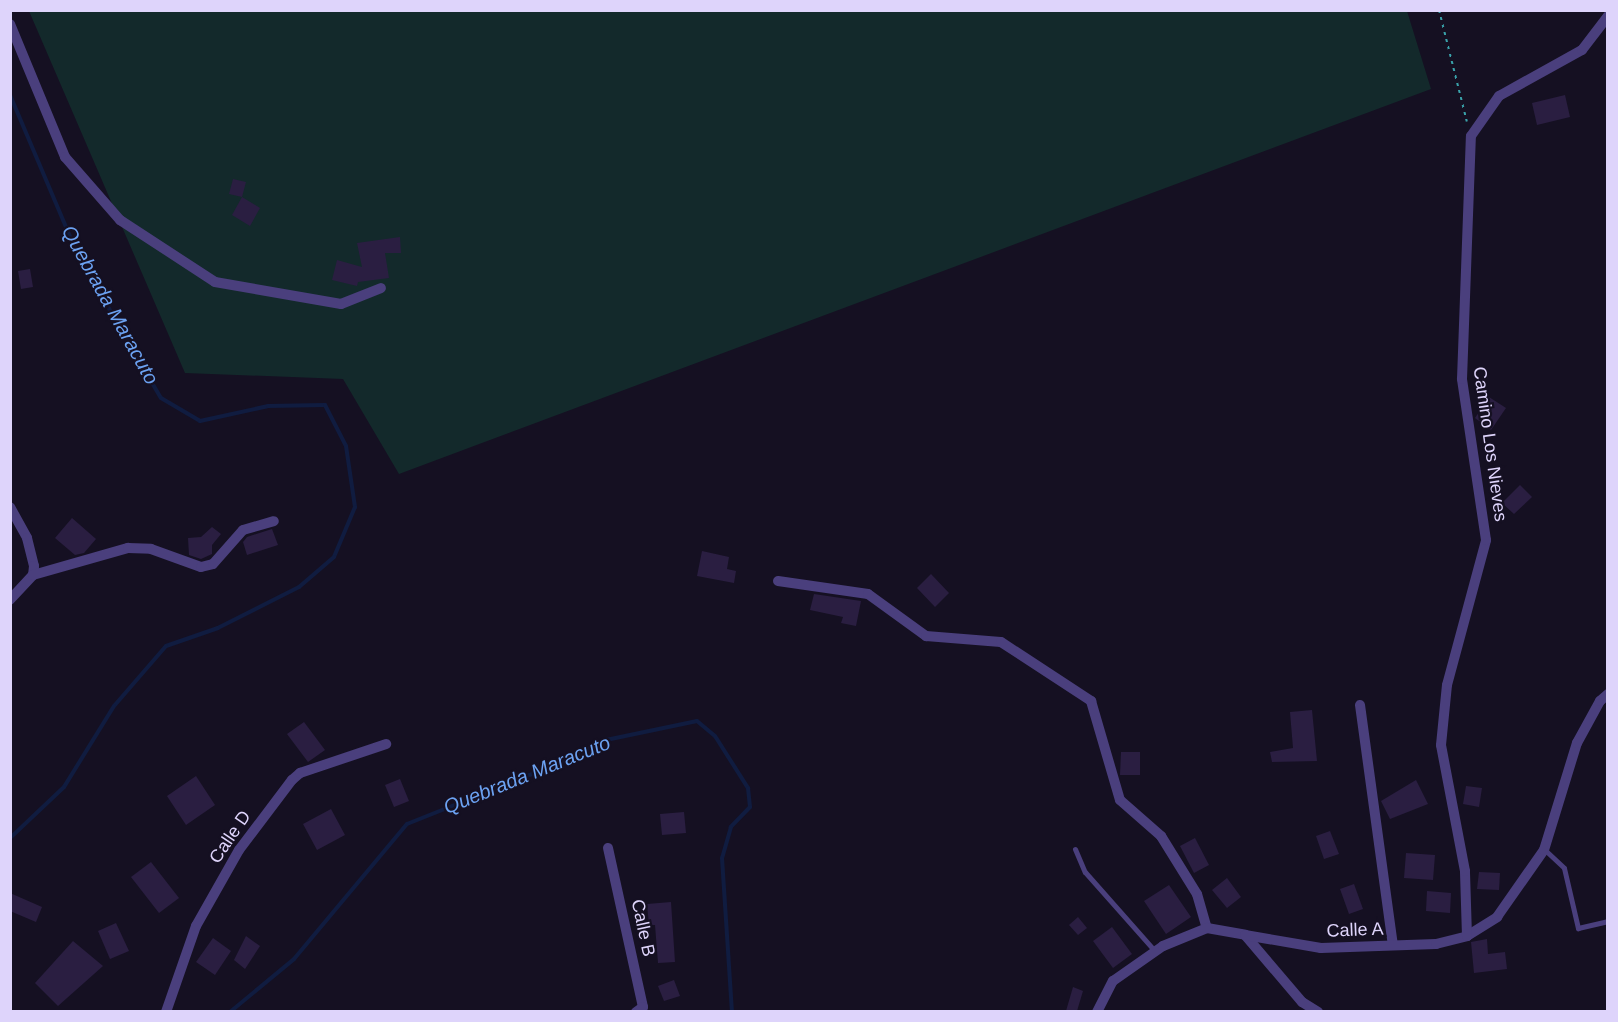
<!DOCTYPE html>
<html>
<head>
<meta charset="utf-8">
<style>
	body { margin:0 }
	#map { position:relative; width:1618px; height:1022px; overflow:hidden; background:#151022; font-family:Helvetica,sans-serif }
	div>[style] { position:absolute }
	[style*='--x'] { left:calc(var(--x)*1px); top:calc(var(--y)*1px); width:calc(var(--w)*1px); rotate:calc(var(--a)*1deg) }
	.green>* { inset:0; background:#13292b }
	.stream>* { height:4px; margin:-2px; padding:0 2px; transform-origin:2px; border-radius:2px; background:#101c40 }
	.building>* { inset:0; background:#2a1e41 }
	.path>* { height:2px; margin-top:-1px; transform-origin:0; background:repeating-linear-gradient(90deg,#39a2aa 0 3px,transparent 0 7.5px) }
	.lane>* { height:5px; margin:-2.5px; padding:0 2.5px; transform-origin:2.5px; border-radius:2.5px; background:#4a3f7d }
	.street>* { height:10px; margin:-5px; padding:0 5px; transform-origin:5px; border-radius:5px; background:#4a3f7d }
	span { translate:-50% -50%; white-space:nowrap; text-align:center; line-height:1.15; -webkit-text-stroke:4.5px #151022; paint-order:stroke }
	.street-label { font-size:18px; color:#ded4fb }
	.water-label { font-size:20px; color:#6ca2f2; font-style:italic }
	.frame { position:absolute; inset:0; border:12px solid #ded4fb; pointer-events:none }
</style>
</head>
<body>
<div id="map">
	<div class="green">
		<i style="clip-path:polygon(29px 11px,1407px 11px,1431px 89px,399px 474px,343px 379px,185px 373px)"></i>
	</div>
	<div class="stream">
		<i style="--x:10;--y:95;--w:174;--a:67"></i>
		<i style="--x:78;--y:255;--w:165;--a:59.9"></i>
		<i style="--x:161;--y:398;--w:45;--a:30.5"></i>
		<i style="--x:200;--y:421;--w:70;--a:-12.4"></i>
		<i style="--x:268;--y:406;--w:57;--a:-1"></i>
		<i style="--x:325;--y:405;--w:46;--a:62.9"></i>
		<i style="--x:346;--y:446;--w:62;--a:81.6"></i>
		<i style="--x:355;--y:507;--w:54;--a:112.8"></i>
		<i style="--x:334;--y:557;--w:46;--a:139.4"></i>
		<i style="--x:299;--y:587;--w:91;--a:153.2"></i>
		<i style="--x:218;--y:628;--w:55;--a:160.9"></i>
		<i style="--x:166;--y:646;--w:79;--a:130.9"></i>
		<i style="--x:114;--y:706;--w:95;--a:121.7"></i>
		<i style="--x:64;--y:787;--w:74;--a:136.6"></i>
		<i style="--x:230;--y:1012;--w:83;--a:-39.6"></i>
		<i style="--x:294;--y:959;--w:176;--a:-50.1"></i>
		<i style="--x:407;--y:824;--w:162;--a:-21.8"></i>
		<i style="--x:557;--y:764;--w:55;--a:-26.1"></i>
		<i style="--x:606;--y:740;--w:93;--a:-11.8"></i>
		<i style="--x:697;--y:721;--w:23;--a:40"></i>
		<i style="--x:715;--y:736;--w:62;--a:57.6"></i>
		<i style="--x:748;--y:788;--w:19;--a:84"></i>
		<i style="--x:750;--y:807;--w:28;--a:134"></i>
		<i style="--x:731;--y:827;--w:32;--a:106"></i>
		<i style="--x:722;--y:858;--w:154;--a:86.3"></i>
	</div>
	<div class="building">
		<i style="clip-path:polygon(1565px 95px,1570px 117px,1537px 125px,1532px 103px)"></i>
		<i style="clip-path:polygon(233px 179px,246px 182px,242px 197px,229px 194px)"></i>
		<i style="clip-path:polygon(242px 197px,260px 208px,250px 226px,232px 215px)"></i>
		<i style="clip-path:polygon(400px 237px,401px 253px,385px 253px,389px 278px,358px 282px,357px 286px,332px 280px,337px 260px,362px 267px,357px 243px)"></i>
		<i style="clip-path:polygon(30px 269px,33px 287px,21px 289px,18px 271px)"></i>
		<i style="clip-path:polygon(1489px 397px,1506px 408px,1491px 430px,1475px 418px)"></i>
		<i style="clip-path:polygon(1520px 485px,1532px 497px,1514px 514px,1502px 503px)"></i>
		<i style="clip-path:polygon(72px 518px,96px 539px,84px 553px,75px 555px,55px 538px)"></i>
		<i style="clip-path:polygon(212px 527px,221px 534px,212px 545px,212px 554px,201px 559px,189px 555px,188px 538px,201px 537px)"></i>
		<i style="clip-path:polygon(272px 529px,278px 545px,247px 555px,243px 542px,247px 537px)"></i>
		<i style="clip-path:polygon(702px 551px,729px 557px,727px 569px,736px 571px,734px 583px,697px 576px)"></i>
		<i style="clip-path:polygon(931px 574px,949px 593px,935px 607px,917px 588px)"></i>
		<i style="clip-path:polygon(814px 594px,861px 601px,856px 626px,841px 623px,843px 617px,810px 610px)"></i>
		<i style="clip-path:polygon(1312px 710px,1317px 761px,1272px 762px,1270px 752px,1293px 748px,1290px 712px)"></i>
		<i style="clip-path:polygon(304px 722px,325px 750px,308px 762px,287px 734px)"></i>
		<i style="clip-path:polygon(1121px 752px,1140px 752px,1140px 775px,1120px 775px)"></i>
		<i style="clip-path:polygon(196px 776px,215px 805px,186px 825px,167px 796px)"></i>
		<i style="clip-path:polygon(400px 779px,409px 801px,394px 807px,385px 785px)"></i>
		<i style="clip-path:polygon(1416px 780px,1428px 804px,1390px 819px,1381px 801px)"></i>
		<i style="clip-path:polygon(1466px 786px,1482px 788px,1479px 807px,1463px 804px)"></i>
		<i style="clip-path:polygon(331px 809px,345px 835px,317px 850px,303px 824px)"></i>
		<i style="clip-path:polygon(684px 812px,686px 833px,662px 835px,660px 814px)"></i>
		<i style="clip-path:polygon(1330px 831px,1339px 854px,1324px 859px,1316px 836px)"></i>
		<i style="clip-path:polygon(1195px 838px,1209px 865px,1194px 873px,1180px 846px)"></i>
		<i style="clip-path:polygon(1406px 853px,1435px 855px,1433px 880px,1404px 878px)"></i>
		<i style="clip-path:polygon(151px 862px,179px 898px,159px 913px,131px 877px)"></i>
		<i style="clip-path:polygon(1479px 872px,1500px 873px,1499px 890px,1477px 889px)"></i>
		<i style="clip-path:polygon(1227px 878px,1241px 897px,1227px 908px,1212px 890px)"></i>
		<i style="clip-path:polygon(1354px 884px,1363px 909px,1349px 914px,1340px 889px)"></i>
		<i style="clip-path:polygon(1169px 885px,1191px 917px,1166px 934px,1144px 901px)"></i>
		<i style="clip-path:polygon(1427px 891px,1451px 893px,1450px 913px,1426px 911px)"></i>
		<i style="clip-path:polygon(10px 893px,42px 907px,36px 922px,10px 911px)"></i>
		<i style="clip-path:polygon(671px 902px,675px 962px,658px 963px,655px 925px,649px 925px,647px 904px)"></i>
		<i style="clip-path:polygon(1078px 917px,1087px 928px,1078px 935px,1069px 925px)"></i>
		<i style="clip-path:polygon(116px 923px,129px 951px,110px 959px,98px 931px)"></i>
		<i style="clip-path:polygon(1112px 927px,1132px 954px,1113px 968px,1093px 941px)"></i>
		<i style="clip-path:polygon(246px 936px,260px 946px,245px 969px,234px 960px)"></i>
		<i style="clip-path:polygon(213px 938px,231px 951px,215px 975px,196px 962px)"></i>
		<i style="clip-path:polygon(1487px 939px,1488px 954px,1505px 952px,1507px 969px,1474px 973px,1471px 942px)"></i>
		<i style="clip-path:polygon(73px 941px,103px 966px,58px 1006px,35px 983px)"></i>
		<i style="clip-path:polygon(674px 980px,680px 996px,664px 1001px,658px 986px)"></i>
		<i style="clip-path:polygon(1073px 987px,1083px 991px,1077px 1011px,1066px 1011px)"></i>
	</div>
	<div class="path">
		<i style="--x:1439;--y:10;--w:115;--a:76"></i>
	</div>
	<div class="lane">
		<i style="--x:1075;--y:849;--w:25;--a:67"></i>
		<i style="--x:1085;--y:872;--w:106;--a:48.5"></i>
		<i style="--x:1545;--y:850;--w:26;--a:43"></i>
		<i style="--x:1564;--y:868;--w:62;--a:76.9"></i>
		<i style="--x:1578;--y:928;--w:31;--a:-13"></i>
	</div>
	<div class="street">
		<i style="--x:10;--y:24;--w:144;--a:67.5"></i>
		<i style="--x:65;--y:157;--w:84;--a:48.9"></i>
		<i style="--x:120;--y:220;--w:113;--a:33.1"></i>
		<i style="--x:215;--y:282;--w:128;--a:9.9"></i>
		<i style="--x:341;--y:304;--w:43;--a:-21.8"></i>
		<i style="--x:10;--y:507;--w:35;--a:61"></i>
		<i style="--x:27;--y:538;--w:29;--a:76"></i>
		<i style="--x:34;--y:566;--w:9;--a:96"></i>
		<i style="--x:33;--y:575;--w:34;--a:133"></i>
		<i style="--x:33;--y:575;--w:99;--a:-15.9"></i>
		<i style="--x:128;--y:548;--w:23;--a:2"></i>
		<i style="--x:151;--y:549;--w:53;--a:19.8"></i>
		<i style="--x:201;--y:567;--w:12;--a:-14"></i>
		<i style="--x:213;--y:564;--w:45;--a:-48.6"></i>
		<i style="--x:243;--y:530;--w:32;--a:-16"></i>
		<i style="--x:778;--y:581;--w:91;--a:8.2"></i>
		<i style="--x:868;--y:594;--w:72;--a:35.9"></i>
		<i style="--x:926;--y:636;--w:75;--a:4.6"></i>
		<i style="--x:1001;--y:642;--w:108;--a:33.2"></i>
		<i style="--x:1091;--y:701;--w:103;--a:73.7"></i>
		<i style="--x:1120;--y:800;--w:55;--a:41.3"></i>
		<i style="--x:1161;--y:836;--w:68;--a:58.2"></i>
		<i style="--x:1197;--y:894;--w:35;--a:74"></i>
		<i style="--x:1360;--y:705;--w:242;--a:82.2"></i>
		<i style="--x:608;--y:848;--w:163;--a:77.6"></i>
		<i style="--x:643;--y:1007;--w:9;--a:144"></i>
		<i style="--x:1207;--y:928;--w:39;--a:10"></i>
		<i style="--x:1245;--y:935;--w:88;--a:49.6"></i>
		<i style="--x:1302;--y:1002;--w:19;--a:32"></i>
		<i style="--x:1245;--y:935;--w:77;--a:9.7"></i>
		<i style="--x:1321;--y:948;--w:115;--a:-2"></i>
		<i style="--x:1436;--y:944;--w:32;--a:-14"></i>
		<i style="--x:1467;--y:936;--w:36;--a:-32"></i>
		<i style="--x:1497;--y:917;--w:82;--a:-55"></i>
		<i style="--x:1544;--y:850;--w:112;--a:-72.9"></i>
		<i style="--x:1577;--y:743;--w:48;--a:-61.3"></i>
		<i style="--x:1600;--y:701;--w:11;--a:-41"></i>
		<i style="--x:1467;--y:936;--w:65;--a:-91.8"></i>
		<i style="--x:1465;--y:871;--w:128;--a:-100.8"></i>
		<i style="--x:1441;--y:745;--w:60;--a:-84.3"></i>
		<i style="--x:1447;--y:685;--w:150;--a:-74.9"></i>
		<i style="--x:1486;--y:540;--w:163;--a:-98.5"></i>
		<i style="--x:1462;--y:379;--w:243;--a:-87.9"></i>
		<i style="--x:1471;--y:136;--w:49;--a:-55"></i>
		<i style="--x:1499;--y:96;--w:95;--a:-29"></i>
		<i style="--x:1582;--y:50;--w:43;--a:-52.6"></i>
		<i style="--x:166;--y:1012;--w:91;--a:-70.8"></i>
		<i style="--x:196;--y:926;--w:87;--a:-60.5"></i>
		<i style="--x:239;--y:850;--w:88;--a:-52.9"></i>
		<i style="--x:292;--y:780;--w:11;--a:-41"></i>
		<i style="--x:300;--y:773;--w:91;--a:-18.6"></i>
		<i style="--x:1097;--y:1012;--w:35;--a:-63"></i>
		<i style="--x:1113;--y:981;--w:61;--a:-35"></i>
		<i style="--x:1163;--y:946;--w:48;--a:-22.2"></i>
	</div>
	<div class="street-label">
		<span style="left:1490px;top:444px;rotate:82deg">Camino Los Nieves</span>
		<span style="left:230px;top:837px;rotate:-56deg">Calle D</span>
		<span style="left:643px;top:928px;rotate:78deg">Calle B</span>
		<span style="left:1355px;top:930px;rotate:-2deg">Calle A</span>
	</div>
	<div class="water-label">
		<span style="left:110px;top:305px;rotate:61deg">Quebrada Maracuto</span>
		<span style="left:527px;top:775px;rotate:-22deg">Quebrada Maracuto</span>
	</div>
	<div class="frame"></div>
</div>
</body>
</html>
